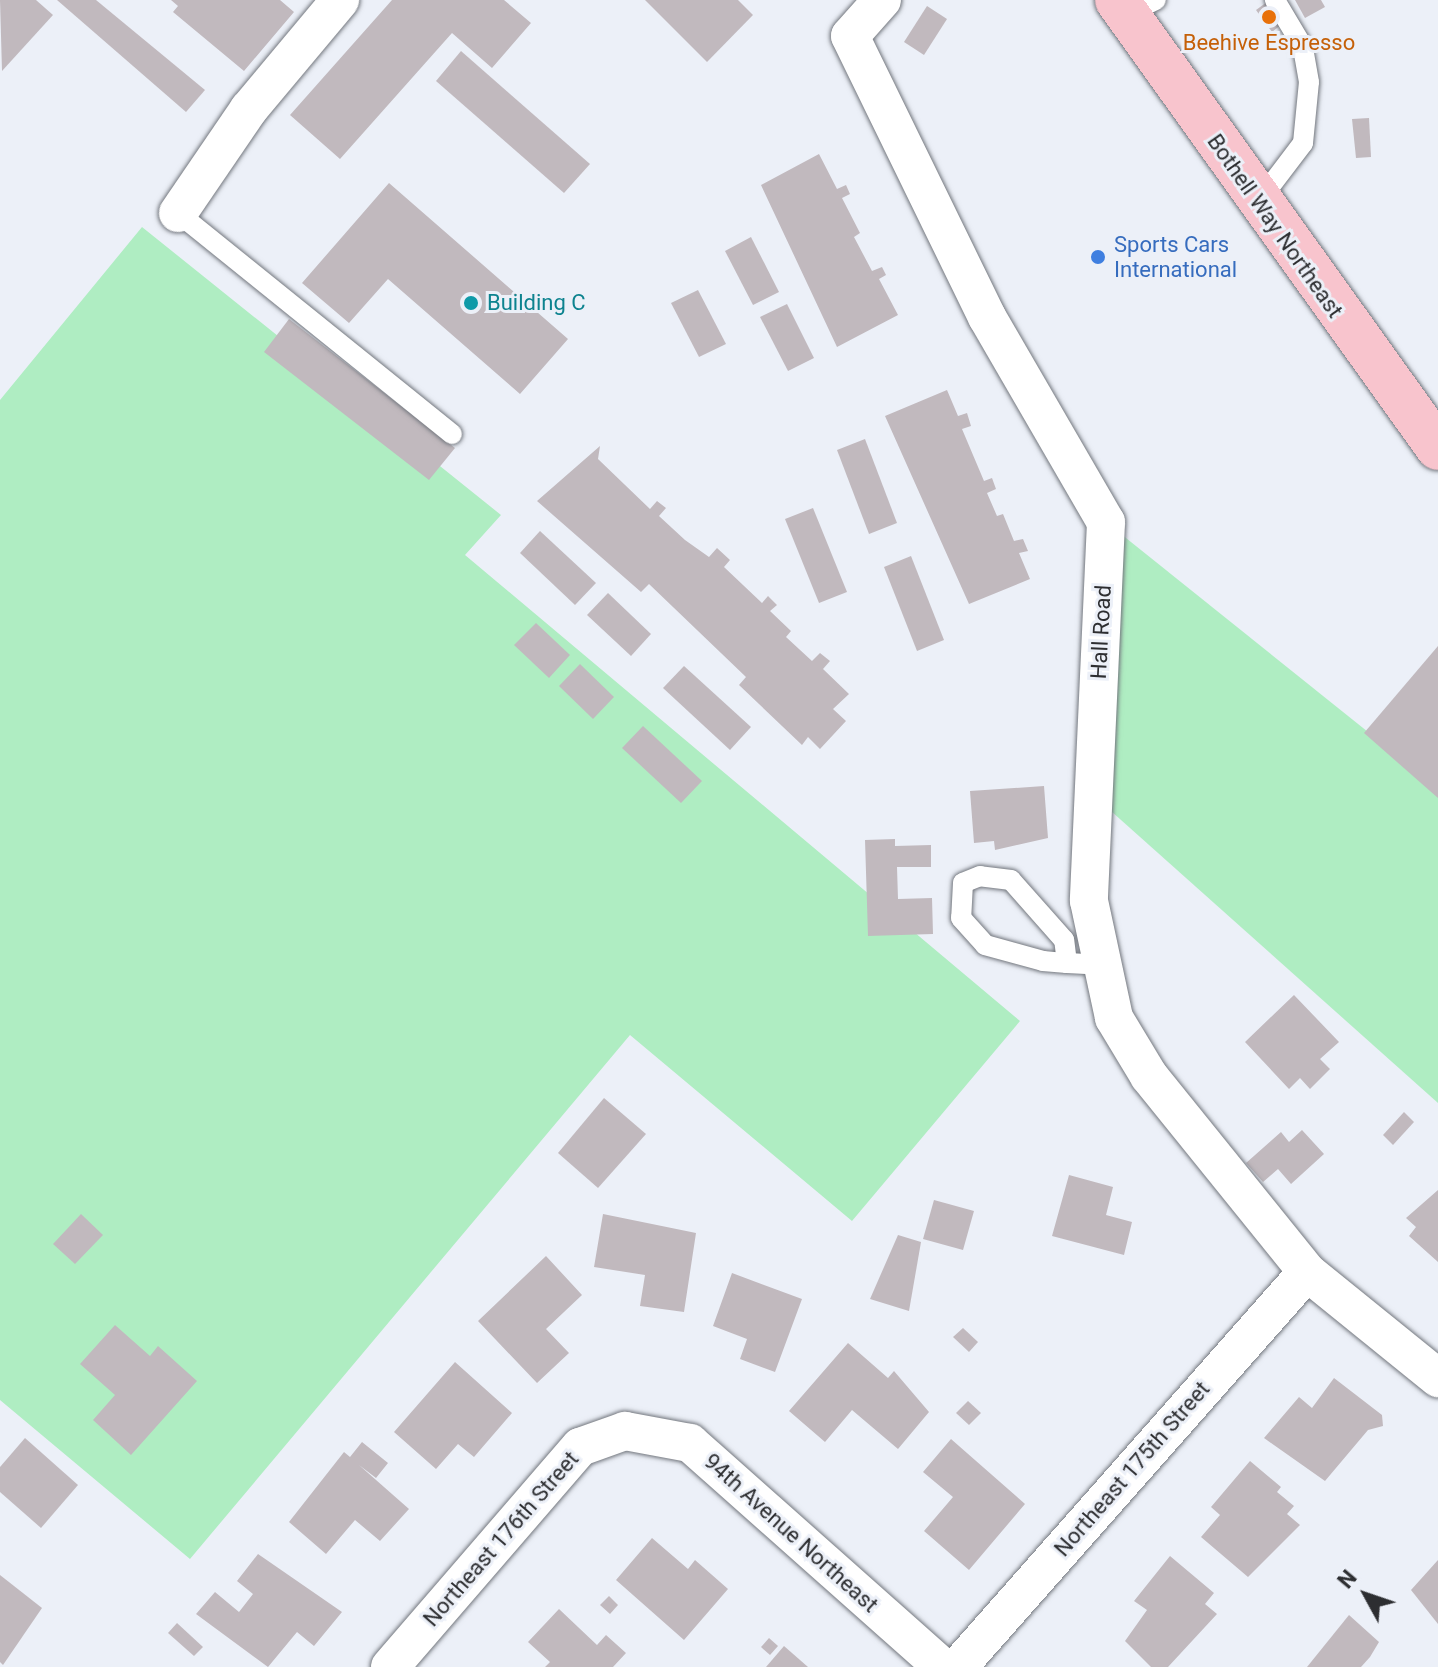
<!DOCTYPE html>
<html>
<head>
<meta charset="utf-8">
<style>
	body { margin:0 }
	#map { position:relative; width:1438px; height:1667px; overflow:hidden; background:#ecf0f8; font-family:Roboto,sans-serif }
	div>[style] { position:absolute }
	[style*='--x'] { left:calc(var(--x)*1px); top:calc(var(--y)*1px); width:calc(var(--w)*1px); rotate:calc(var(--a)*1deg) }
	.green>* { inset:0; background:#afedc2 }
	.building>* { inset:0; background:#c1b9be }
	.roads { filter:drop-shadow(0 0 2px #73777e) drop-shadow(0 0 2px #73777e) }
	.lane>* { height:20px; margin:-10px; padding:0 10px; transform-origin:10px; border-radius:10px; background:#fff }
	.street>* { height:38px; margin:-19px; padding:0 19px; transform-origin:19px; border-radius:19px; background:#fff }
	.primary>* { height:44px; margin:-22px; padding:0 22px; transform-origin:22px; border-radius:22px; background:#f8c4cd }
	.dots>* { width:22px; height:22px; translate:-50% -50%; box-sizing:border-box; border:4px solid #ecf0f8; border-radius:50% }
	span { translate:-50% -50%; white-space:nowrap; text-align:center; line-height:1.15; -webkit-text-stroke:6px #ecf0f8; paint-order:stroke }
	.food-label { font-size:22px; color:#c56008 }
	.street-label { font-size:22px; color:#2d2e31 }
	.shop-label { font-size:22px; color:#366cbe }
	.left { translate:0 -50%; text-align:left }
	.culture-label { font-size:22px; color:#0d838f }
	.north { position:absolute; left:1326px; top:1555px; width:80px; height:80px; -webkit-text-stroke:6px #ecf0f8; paint-order:stroke; rotate:310deg; font-size:22px; font-weight:700; line-height:32px; text-align:center; color:#2d2e31 }
	.north::after { content:''; display:block; margin:auto; width:28px; height:36px; background:#2d2e31; clip-path:polygon(50% 0,100% 100%,50% 72%,0 100%) }
</style>
</head>
<body>
<div id="map">
	<div class="green">
		<i style="clip-path:polygon(142px 227px,501px 515px,465px 555px,1020px 1021px,852px 1221px,630px 1035px,190px 1559px,0 1400px,0 400px)"></i>
		<i style="clip-path:polygon(1106px 522px,1438px 788px,1438px 1103px,1093px 795px)"></i>
	</div>
	<div class="building">
		<i style="clip-path:polygon(0 0,36px 0,53px 15px,2px 71px)"></i>
		<i style="clip-path:polygon(57px 0,96px 0,205px 90px,186px 112px)"></i>
		<i style="clip-path:polygon(171px 0,280px 0,294px 12px,244px 71px,173px 12px,178px 6px)"></i>
		<i style="clip-path:polygon(392px 0,504px 0,531px 23px,492px 68px,452px 33px,340px 159px,290px 115px)"></i>
		<i style="clip-path:polygon(645px 0,738px 0,753px 15px,707px 62px)"></i>
		<i style="clip-path:polygon(1295px 0,1321px 0,1325px 7px,1305px 18px)"></i>
		<i style="clip-path:polygon(1267px 2px,1282px 24px,1272px 32px,1256px 10px)"></i>
		<i style="clip-path:polygon(927px 6px,947px 19px,924px 55px,904px 42px)"></i>
		<i style="clip-path:polygon(461px 51px,590px 164px,564px 193px,436px 81px)"></i>
		<i style="clip-path:polygon(1369px 118px,1371px 157px,1356px 158px,1352px 119px)"></i>
		<i style="clip-path:polygon(819px 154px,837px 189px,846px 185px,850px 194px,842px 198px,860px 233px,854px 237px,872px 271px,882px 267px,886px 275px,879px 279px,898px 315px,837px 347px,761px 185px)"></i>
		<i style="clip-path:polygon(389px 183px,568px 339px,520px 394px,388px 279px,349px 323px,302px 283px)"></i>
		<i style="clip-path:polygon(751px 237px,779px 292px,753px 305px,725px 251px)"></i>
		<i style="clip-path:polygon(698px 290px,726px 344px,699px 357px,671px 303px)"></i>
		<i style="clip-path:polygon(787px 304px,814px 358px,788px 371px,760px 317px)"></i>
		<i style="clip-path:polygon(289px 319px,455px 448px,429px 480px,264px 352px)"></i>
		<i style="clip-path:polygon(947px 390px,958px 416px,967px 413px,971px 426px,962px 429px,984px 481px,992px 478px,996px 489px,987px 493px,997px 516px,1003px 514px,1014px 541px,1023px 539px,1028px 551px,1019px 553px,1030px 579px,969px 604px,885px 416px)"></i>
		<i style="clip-path:polygon(865px 439px,897px 523px,869px 534px,837px 450px)"></i>
		<i style="clip-path:polygon(600px 446px,598px 459px,650px 509px,657px 501px,666px 508px,659px 516px,685px 540px,709px 557px,717px 548px,730px 560px,724px 567px,762px 603px,768px 596px,777px 605px,770px 611px,791px 631px,786px 637px,812px 661px,820px 653px,830px 661px,823px 669px,849px 694px,833px 709px,846px 721px,820px 749px,808px 737px,802px 745px,739px 685px,746px 677px,649px 584px,641px 592px,537px 501px)"></i>
		<i style="clip-path:polygon(813px 508px,847px 592px,819px 603px,785px 519px)"></i>
		<i style="clip-path:polygon(540px 531px,596px 583px,575px 605px,520px 553px)"></i>
		<i style="clip-path:polygon(911px 556px,944px 640px,917px 651px,884px 567px)"></i>
		<i style="clip-path:polygon(608px 593px,651px 634px,631px 656px,587px 615px)"></i>
		<i style="clip-path:polygon(536px 623px,570px 655px,549px 678px,514px 645px)"></i>
		<i style="clip-path:polygon(1438px 646px,1438px 798px,1364px 733px)"></i>
		<i style="clip-path:polygon(580px 664px,614px 697px,593px 719px,559px 686px)"></i>
		<i style="clip-path:polygon(684px 666px,751px 727px,730px 750px,663px 688px)"></i>
		<i style="clip-path:polygon(643px 726px,702px 781px,681px 803px,622px 748px)"></i>
		<i style="clip-path:polygon(1044px 786px,1048px 838px,995px 850px,994px 841px,974px 843px,970px 791px)"></i>
		<i style="clip-path:polygon(895px 839px,895px 846px,931px 845px,931px 867px,897px 867px,898px 899px,932px 898px,933px 934px,868px 936px,865px 840px)"></i>
		<i style="clip-path:polygon(1294px 995px,1339px 1042px,1320px 1059px,1330px 1069px,1310px 1089px,1300px 1078px,1289px 1089px,1245px 1042px)"></i>
		<i style="clip-path:polygon(604px 1098px,646px 1134px,598px 1188px,558px 1153px)"></i>
		<i style="clip-path:polygon(1404px 1112px,1414px 1122px,1393px 1145px,1383px 1135px)"></i>
		<i style="clip-path:polygon(1302px 1130px,1324px 1154px,1291px 1184px,1278px 1169px,1263px 1182px,1246px 1163px,1281px 1132px,1289px 1142px)"></i>
		<i style="clip-path:polygon(1069px 1175px,1113px 1187px,1106px 1215px,1132px 1222px,1124px 1255px,1052px 1236px)"></i>
		<i style="clip-path:polygon(1438px 1190px,1438px 1262px,1409px 1236px,1416px 1227px,1406px 1218px)"></i>
		<i style="clip-path:polygon(934px 1200px,974px 1211px,963px 1250px,923px 1239px)"></i>
		<i style="clip-path:polygon(81px 1214px,103px 1235px,75px 1264px,53px 1244px)"></i>
		<i style="clip-path:polygon(603px 1214px,696px 1233px,684px 1312px,640px 1306px,645px 1275px,594px 1267px)"></i>
		<i style="clip-path:polygon(898px 1235px,921px 1242px,909px 1311px,870px 1299px)"></i>
		<i style="clip-path:polygon(546px 1256px,582px 1295px,546px 1329px,569px 1353px,537px 1383px,478px 1321px)"></i>
		<i style="clip-path:polygon(732px 1273px,802px 1299px,775px 1372px,740px 1359px,747px 1339px,713px 1326px)"></i>
		<i style="clip-path:polygon(115px 1325px,150px 1356px,158px 1346px,197px 1381px,131px 1455px,93px 1420px,115px 1395px,80px 1364px)"></i>
		<i style="clip-path:polygon(963px 1328px,978px 1342px,969px 1352px,953px 1337px)"></i>
		<i style="clip-path:polygon(848px 1343px,888px 1378px,894px 1371px,929px 1412px,898px 1449px,852px 1410px,825px 1442px,789px 1411px)"></i>
		<i style="clip-path:polygon(455px 1362px,512px 1413px,474px 1457px,458px 1444px,436px 1469px,394px 1432px)"></i>
		<i style="clip-path:polygon(1334px 1378px,1382px 1415px,1383px 1426px,1368px 1430px,1325px 1481px,1264px 1438px,1299px 1397px,1312px 1408px)"></i>
		<i style="clip-path:polygon(968px 1401px,981px 1413px,969px 1425px,956px 1413px)"></i>
		<i style="clip-path:polygon(25px 1438px,78px 1485px,41px 1528px,0 1492px,0 1467px)"></i>
		<i style="clip-path:polygon(951px 1439px,1025px 1504px,969px 1570px,924px 1531px,953px 1497px,923px 1472px)"></i>
		<i style="clip-path:polygon(362px 1442px,388px 1463px,376px 1478px,359px 1465px,409px 1509px,380px 1541px,355px 1520px,326px 1554px,289px 1522px,344px 1452px,350px 1457px)"></i>
		<i style="clip-path:polygon(1250px 1461px,1281px 1487px,1277px 1492px,1294px 1506px,1287px 1514px,1300px 1525px,1248px 1577px,1201px 1537px,1220px 1515px,1211px 1507px)"></i>
		<i style="clip-path:polygon(652px 1538px,688px 1569px,695px 1560px,728px 1589px,684px 1640px,616px 1580px)"></i>
		<i style="clip-path:polygon(258px 1554px,342px 1612px,314px 1646px,297px 1632px,268px 1667px,196px 1614px,215px 1592px,239px 1612px,253px 1594px,237px 1581px)"></i>
		<i style="clip-path:polygon(1170px 1556px,1214px 1593px,1205px 1604px,1217px 1614px,1168px 1667px,1151px 1667px,1125px 1641px,1147px 1610px,1134px 1601px)"></i>
		<i style="clip-path:polygon(1438px 1560px,1438px 1624px,1411px 1590px)"></i>
		<i style="clip-path:polygon(0 1575px,42px 1608px,3px 1665px,0 1662px)"></i>
		<i style="clip-path:polygon(609px 1596px,618px 1605px,610px 1614px,600px 1605px)"></i>
		<i style="clip-path:polygon(559px 1609px,597px 1645px,606px 1635px,626px 1653px,613px 1667px,545px 1667px,550px 1662px,528px 1642px)"></i>
		<i style="clip-path:polygon(1349px 1615px,1379px 1642px,1370px 1657px,1361px 1667px,1307px 1667px)"></i>
		<i style="clip-path:polygon(177px 1623px,203px 1647px,194px 1656px,168px 1633px)"></i>
		<i style="clip-path:polygon(769px 1638px,778px 1646px,770px 1655px,761px 1647px)"></i>
		<i style="clip-path:polygon(784px 1646px,808px 1667px,766px 1667px)"></i>
	</div>
	<div class="roads">
		<div class="lane">
			<i style="--x:1127;--y:14;--w:32;--a:-26"></i>
			<i style="--x:1259;--y:201;--w:73;--a:-52.8"></i>
			<i style="--x:1303;--y:143;--w:61;--a:-84.4"></i>
			<i style="--x:1309;--y:82;--w:36;--a:-100"></i>
			<i style="--x:1303;--y:47;--w:55;--a:-120.8"></i>
			<i style="--x:178;--y:213;--w:352;--a:38.9"></i>
			<i style="--x:1067;--y:963;--w:23;--a:-97"></i>
			<i style="--x:1064;--y:940;--w:80;--a:-131.5"></i>
			<i style="--x:1011;--y:880;--w:31;--a:-173"></i>
			<i style="--x:980;--y:876;--w:18;--a:158"></i>
			<i style="--x:963;--y:883;--w:35;--a:93"></i>
			<i style="--x:961;--y:918;--w:36;--a:48"></i>
			<i style="--x:985;--y:945;--w:60;--a:15.4"></i>
			<i style="--x:1043;--y:961;--w:24;--a:5"></i>
			<i style="--x:1067;--y:963;--w:34;--a:3"></i>
		</div>
		<div class="street">
			<i style="--x:882;--y:0;--w:48;--a:131.6"></i>
			<i style="--x:850;--y:36;--w:313;--a:64"></i>
			<i style="--x:987;--y:317;--w:237;--a:59.9"></i>
			<i style="--x:1106;--y:522;--w:379;--a:92.6"></i>
			<i style="--x:1089;--y:901;--w:120;--a:77.9"></i>
			<i style="--x:1114;--y:1018;--w:68;--a:58.9"></i>
			<i style="--x:1149;--y:1076;--w:252;--a:51.1"></i>
			<i style="--x:1307;--y:1272;--w:169;--a:39"></i>
			<i style="--x:178;--y:213;--w:126;--a:-55.7"></i>
			<i style="--x:249;--y:109;--w:142;--a:-50.1"></i>
			<i style="--x:390;--y:1667;--w:291;--a:-49.2"></i>
			<i style="--x:580;--y:1447;--w:48;--a:-19.6"></i>
			<i style="--x:625;--y:1431;--w:66;--a:10.5"></i>
			<i style="--x:690;--y:1443;--w:337;--a:41.6"></i>
			<i style="--x:958;--y:1667;--w:527;--a:-48.54"></i>
		</div>
		<div class="primary">
			<i style="--x:1117;--y:0;--w:551;--a:54.38"></i>
		</div>
	</div>
	<div class="dots">
		<i style="left:1269px;top:17px;background:#e8710a"></i>
		<i style="left:1098px;top:257px;background:#3f7fe0"></i>
		<i style="left:471px;top:303px;background:#0f9aa8"></i>
	</div>
	<div class="food-label">
		<span style="left:1269px;top:43px">Beehive Espresso</span>
	</div>
	<div class="street-label">
		<span style="left:1275px;top:226px;rotate:55deg">Bothell Way Northeast</span>
		<span style="left:1101px;top:632px;rotate:-87deg">Hall Road</span>
		<span style="left:1132px;top:1469px;rotate:-49deg">Northeast 175th Street</span>
		<span style="left:791px;top:1533px;rotate:42deg">94th Avenue Northeast</span>
		<span style="left:501px;top:1539px;rotate:-49deg">Northeast 176th Street</span>
	</div>
	<div class="shop-label">
		<span class="left" style="left:1114px;top:257px">Sports Cars<br>International</span>
	</div>
	<div class="culture-label">
		<span class="left" style="left:487px;top:303px">Building C</span>
	</div>
	<div class="north">N</div>
</div>
</body>
</html>
